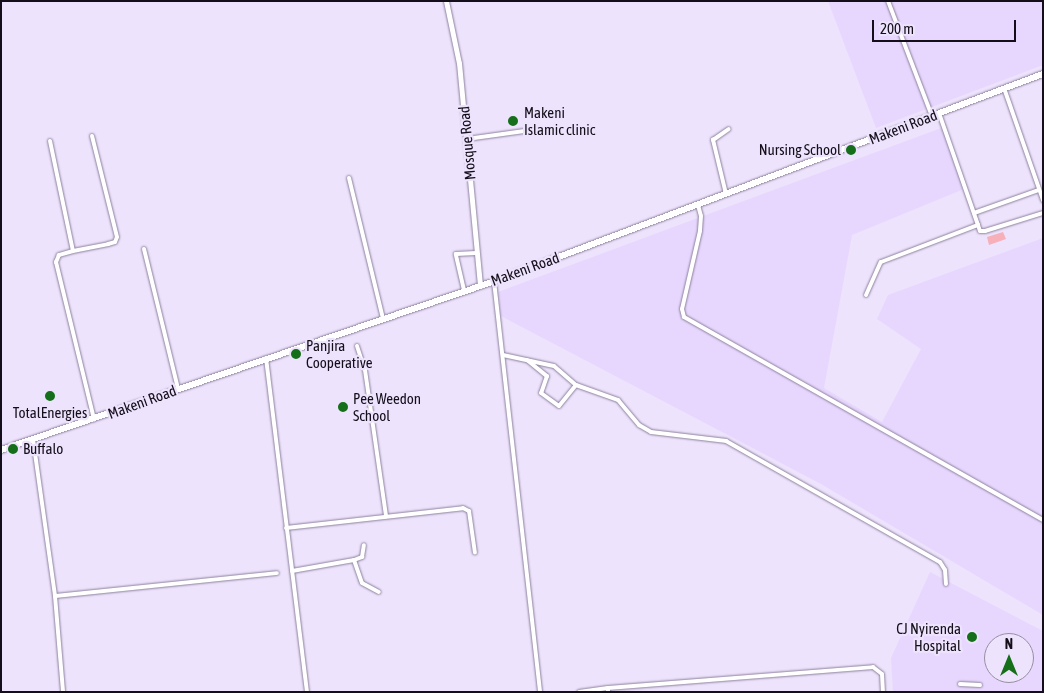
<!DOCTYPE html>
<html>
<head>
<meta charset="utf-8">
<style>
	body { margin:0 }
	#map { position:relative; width:1044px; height:693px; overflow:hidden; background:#ede3fc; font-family:"Asap Condensed",sans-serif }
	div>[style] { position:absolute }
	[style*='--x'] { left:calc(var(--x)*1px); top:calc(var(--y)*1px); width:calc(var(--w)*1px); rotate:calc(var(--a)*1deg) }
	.built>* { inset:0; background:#e7d7fe }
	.green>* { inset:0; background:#f7afba }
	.roads { filter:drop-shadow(0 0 1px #8e819e) drop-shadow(0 0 1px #8e819e) }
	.minor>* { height:4px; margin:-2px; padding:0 2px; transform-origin:2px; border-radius:2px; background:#fff }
	.tertiary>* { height:5px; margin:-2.5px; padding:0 2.5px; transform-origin:2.5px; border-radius:2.5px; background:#fff }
	.secondary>* { height:5.5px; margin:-2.75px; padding:0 2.75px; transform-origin:2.75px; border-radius:2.75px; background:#fff }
	.dots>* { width:14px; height:14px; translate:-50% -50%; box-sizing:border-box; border:2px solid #ede3fc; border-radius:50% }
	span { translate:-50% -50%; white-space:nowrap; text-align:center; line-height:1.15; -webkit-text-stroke:4.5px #ede3fc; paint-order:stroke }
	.poi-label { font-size:15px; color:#130e19 }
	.left { translate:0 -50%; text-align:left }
	.right { translate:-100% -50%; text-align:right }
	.street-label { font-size:15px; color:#130e19 }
	.frame { position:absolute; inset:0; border:2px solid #130e19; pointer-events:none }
	.north { position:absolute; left:984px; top:633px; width:50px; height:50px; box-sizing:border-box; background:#ede3fc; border:1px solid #968ea1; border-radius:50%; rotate:0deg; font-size:14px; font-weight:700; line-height:20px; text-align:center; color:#130e19 }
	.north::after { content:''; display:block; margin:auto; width:18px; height:22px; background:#156e19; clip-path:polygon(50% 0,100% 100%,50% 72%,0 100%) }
	.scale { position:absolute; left:872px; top:20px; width:144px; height:22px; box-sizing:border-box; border:2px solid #130e19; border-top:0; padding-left:6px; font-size:15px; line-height:18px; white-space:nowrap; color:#130e19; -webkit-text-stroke:4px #ede3fc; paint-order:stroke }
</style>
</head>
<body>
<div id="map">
	<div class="built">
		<i style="clip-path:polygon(828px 1px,1043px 1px,1043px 65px,876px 128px)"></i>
		<i style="clip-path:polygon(944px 127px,964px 189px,852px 235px,824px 388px,882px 422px,921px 349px,877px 319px,888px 295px,1043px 238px,1043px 615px,821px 484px,501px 316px,498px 292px)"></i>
		<i style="clip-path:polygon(evenodd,930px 572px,1043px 631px,1043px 692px,893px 692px,891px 658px,930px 572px,994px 643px,1024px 643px,1024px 673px,994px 673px,994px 643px)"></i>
	</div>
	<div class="green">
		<i style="clip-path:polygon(1003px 232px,1006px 239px,989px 245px,987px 237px)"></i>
	</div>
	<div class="roads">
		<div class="minor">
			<i style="--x:888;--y:1;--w:123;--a:69.1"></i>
			<i style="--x:1004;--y:88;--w:119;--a:70.8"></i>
			<i style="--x:467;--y:139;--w:65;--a:-8"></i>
			<i style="--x:50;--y:141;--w:112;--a:78.2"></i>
			<i style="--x:73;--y:251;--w:15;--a:164"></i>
			<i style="--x:59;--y:255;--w:8;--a:113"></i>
			<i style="--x:56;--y:262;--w:162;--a:76.4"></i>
			<i style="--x:349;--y:178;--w:145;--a:76.4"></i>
			<i style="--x:726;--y:194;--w:56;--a:-103.5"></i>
			<i style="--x:713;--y:140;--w:19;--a:-35"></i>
			<i style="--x:698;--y:205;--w:11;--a:75"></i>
			<i style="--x:701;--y:216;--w:15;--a:94"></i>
			<i style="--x:700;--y:231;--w:80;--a:103"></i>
			<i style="--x:682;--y:309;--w:8;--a:76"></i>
			<i style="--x:684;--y:317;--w:412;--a:29.5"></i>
			<i style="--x:974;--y:213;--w:69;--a:-19.5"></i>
			<i style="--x:978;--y:225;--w:6;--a:72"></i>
			<i style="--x:980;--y:231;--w:5;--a:0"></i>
			<i style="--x:985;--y:231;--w:61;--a:-17.2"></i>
			<i style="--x:144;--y:249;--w:144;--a:76.3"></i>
			<i style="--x:73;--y:251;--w:36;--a:-11"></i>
			<i style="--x:108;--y:244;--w:7;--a:-16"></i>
			<i style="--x:115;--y:242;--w:5;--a:-68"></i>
			<i style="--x:117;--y:237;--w:104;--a:-103.9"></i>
			<i style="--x:494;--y:281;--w:414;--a:83.6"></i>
			<i style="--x:464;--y:290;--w:37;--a:-103"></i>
			<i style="--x:456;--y:254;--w:20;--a:-3"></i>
			<i style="--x:866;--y:295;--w:36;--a:-66"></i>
			<i style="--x:881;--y:262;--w:104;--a:-20.9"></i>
			<i style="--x:978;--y:225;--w:119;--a:-109.2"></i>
			<i style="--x:357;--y:346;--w:25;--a:72"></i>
			<i style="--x:365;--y:370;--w:148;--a:81.8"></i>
			<i style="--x:503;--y:355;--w:52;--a:12.2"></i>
			<i style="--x:554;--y:366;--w:29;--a:41"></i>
			<i style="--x:576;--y:385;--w:45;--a:19.7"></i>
			<i style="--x:618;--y:400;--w:33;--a:50"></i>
			<i style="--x:639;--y:425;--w:14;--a:30"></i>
			<i style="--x:651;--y:432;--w:76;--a:6.8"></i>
			<i style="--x:726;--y:441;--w:246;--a:29.5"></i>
			<i style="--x:940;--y:562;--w:9;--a:58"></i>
			<i style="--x:945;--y:570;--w:14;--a:86"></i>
			<i style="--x:266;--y:358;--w:337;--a:83"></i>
			<i style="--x:527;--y:360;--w:26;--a:39"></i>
			<i style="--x:547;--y:376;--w:18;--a:109"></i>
			<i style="--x:541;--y:393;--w:22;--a:36"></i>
			<i style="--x:559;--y:406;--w:27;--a:-51"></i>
			<i style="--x:33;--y:439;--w:159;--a:82"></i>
			<i style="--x:55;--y:596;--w:96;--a:85.2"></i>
			<i style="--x:286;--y:528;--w:178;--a:-6.4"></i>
			<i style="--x:463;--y:508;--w:7;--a:27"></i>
			<i style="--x:469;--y:511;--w:42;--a:81.9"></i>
			<i style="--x:354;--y:560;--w:24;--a:71"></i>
			<i style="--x:362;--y:583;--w:19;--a:28"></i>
			<i style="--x:292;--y:571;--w:63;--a:-10.1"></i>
			<i style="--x:354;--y:560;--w:9;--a:-21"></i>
			<i style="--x:362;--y:557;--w:12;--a:-81"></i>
			<i style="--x:55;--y:596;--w:223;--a:-5.9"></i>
			<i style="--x:960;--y:684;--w:20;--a:3"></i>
			<i style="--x:579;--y:692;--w:29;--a:-8"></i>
			<i style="--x:608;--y:692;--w:4;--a:-90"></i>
			<i style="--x:608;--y:688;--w:266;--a:-4.5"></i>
			<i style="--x:873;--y:667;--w:11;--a:38"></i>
			<i style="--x:882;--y:674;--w:18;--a:87"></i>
		</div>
		<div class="tertiary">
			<i style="--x:446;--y:1;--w:63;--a:78.2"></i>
			<i style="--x:459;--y:63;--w:224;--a:84.6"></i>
		</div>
		<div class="secondary">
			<i style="--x:1;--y:450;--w:525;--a:-18.88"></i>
			<i style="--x:498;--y:280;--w:583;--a:-20.71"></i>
		</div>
	</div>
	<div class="dots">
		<i style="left:513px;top:121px;background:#156e19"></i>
		<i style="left:851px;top:150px;background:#156e19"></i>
		<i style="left:296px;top:354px;background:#156e19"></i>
		<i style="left:50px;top:396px;background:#156e19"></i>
		<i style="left:343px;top:407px;background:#156e19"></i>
		<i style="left:13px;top:449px;background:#156e19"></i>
		<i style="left:972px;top:637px;background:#156e19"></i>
	</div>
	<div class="poi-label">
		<span class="left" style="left:524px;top:121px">Makeni<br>Islamic clinic</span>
		<span class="right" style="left:841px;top:150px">Nursing School</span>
		<span class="left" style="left:306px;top:354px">Panjira<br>Cooperative</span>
		<span class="left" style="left:353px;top:407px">Pee Weedon<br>School</span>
		<span style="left:50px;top:413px">TotalEnergies</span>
		<span class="left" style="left:23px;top:449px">Buffalo</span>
		<span class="right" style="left:961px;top:637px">CJ Nyirenda<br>Hospital</span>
	</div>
	<div class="street-label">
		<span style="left:903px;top:127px;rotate:-21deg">Makeni Road</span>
		<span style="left:467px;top:143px;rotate:-95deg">Mosque Road</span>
		<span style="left:525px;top:269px;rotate:-20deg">Makeni Road</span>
		<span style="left:142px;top:402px;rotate:-20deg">Makeni Road</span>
	</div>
	<div class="frame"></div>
	<div class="north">N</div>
	<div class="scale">200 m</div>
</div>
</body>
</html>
